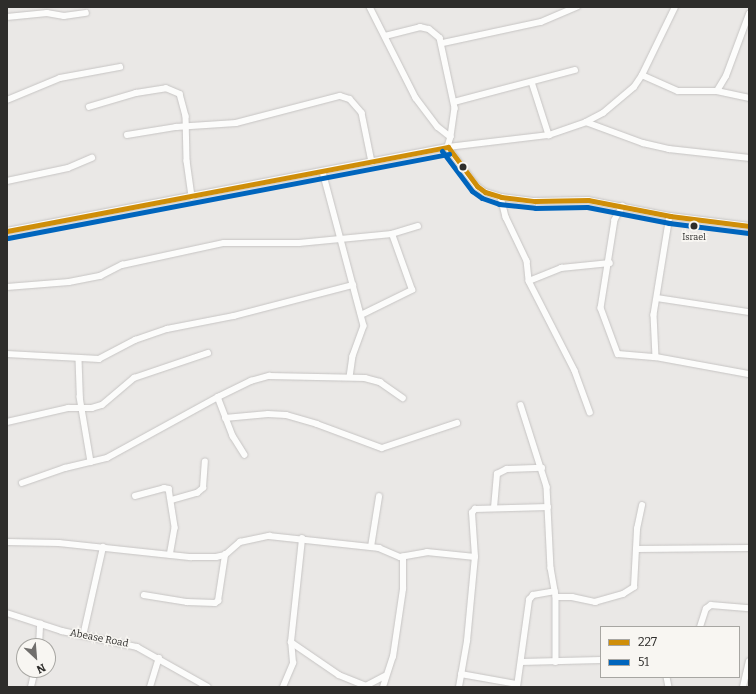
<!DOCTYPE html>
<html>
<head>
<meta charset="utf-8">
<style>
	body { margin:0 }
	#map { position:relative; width:756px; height:694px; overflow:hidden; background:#eae8e6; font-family:Bitter,serif }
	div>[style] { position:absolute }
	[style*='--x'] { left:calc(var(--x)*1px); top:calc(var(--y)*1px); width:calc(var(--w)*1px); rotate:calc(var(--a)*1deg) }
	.roads { filter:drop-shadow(0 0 1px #c6c4c3) drop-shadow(0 0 1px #c6c4c3) }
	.minor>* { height:5.5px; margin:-2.75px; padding:0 2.75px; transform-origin:2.75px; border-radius:2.75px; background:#fcfcfb }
	.bus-1>* { height:5px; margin:-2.5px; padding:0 2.5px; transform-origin:2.5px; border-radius:2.5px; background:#cf8e09 }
	.bus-2>* { height:5px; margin:-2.5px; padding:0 2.5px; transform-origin:2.5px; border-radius:2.5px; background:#0065bd }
	.dots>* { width:11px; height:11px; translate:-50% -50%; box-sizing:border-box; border:2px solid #f8f6f2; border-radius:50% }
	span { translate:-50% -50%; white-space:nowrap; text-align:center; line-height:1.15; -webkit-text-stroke:3px #f8f6f2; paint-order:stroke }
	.bus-label { font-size:9px; color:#2e2d2b }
	.street-label { font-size:10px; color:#2e2d2b }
	.frame { position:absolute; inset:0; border:8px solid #2e2d2b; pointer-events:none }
	.legend { position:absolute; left:600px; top:626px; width:140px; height:52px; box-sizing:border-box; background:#f8f6f2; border:1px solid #a7a6a2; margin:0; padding:5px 7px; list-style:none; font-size:12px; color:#2e2d2b }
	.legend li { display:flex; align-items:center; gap:8px; height:20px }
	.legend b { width:20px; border:1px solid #a7a6a2 }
	.north { position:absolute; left:16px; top:638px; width:40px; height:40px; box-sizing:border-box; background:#f8f6f2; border:1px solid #a7a6a2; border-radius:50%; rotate:154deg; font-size:11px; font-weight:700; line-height:16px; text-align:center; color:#2e2d2b }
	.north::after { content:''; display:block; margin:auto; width:14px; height:18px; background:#706e6c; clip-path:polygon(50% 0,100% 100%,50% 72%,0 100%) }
</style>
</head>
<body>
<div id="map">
	<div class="roads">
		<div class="minor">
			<i style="--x:370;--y:7;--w:102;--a:63.2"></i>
			<i style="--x:416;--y:98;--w:36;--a:53"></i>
			<i style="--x:438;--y:127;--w:16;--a:38"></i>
			<i style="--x:451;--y:137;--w:10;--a:107"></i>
			<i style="--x:7;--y:17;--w:40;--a:-5.7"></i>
			<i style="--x:47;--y:13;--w:17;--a:10"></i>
			<i style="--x:64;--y:16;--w:22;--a:-8"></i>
			<i style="--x:385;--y:36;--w:36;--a:-14"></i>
			<i style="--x:420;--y:27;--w:9;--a:13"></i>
			<i style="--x:429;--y:29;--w:14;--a:39"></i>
			<i style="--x:440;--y:38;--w:72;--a:77.9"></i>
			<i style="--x:455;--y:108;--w:29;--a:98"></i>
			<i style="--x:443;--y:43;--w:100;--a:-12.1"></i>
			<i style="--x:541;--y:22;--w:39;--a:-23"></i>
			<i style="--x:642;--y:75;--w:39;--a:24"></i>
			<i style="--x:678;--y:91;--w:39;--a:0"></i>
			<i style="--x:717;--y:91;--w:33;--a:12"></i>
			<i style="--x:532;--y:82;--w:56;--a:72.2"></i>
			<i style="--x:717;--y:91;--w:17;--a:-59"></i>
			<i style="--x:726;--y:76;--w:66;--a:-69.6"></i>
			<i style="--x:7;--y:100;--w:57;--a:-22.5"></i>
			<i style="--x:60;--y:78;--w:61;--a:-10.4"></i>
			<i style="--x:454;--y:102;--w:125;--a:-14.8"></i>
			<i style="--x:89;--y:107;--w:49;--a:-16.6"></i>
			<i style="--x:136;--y:93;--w:30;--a:-9"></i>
			<i style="--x:166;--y:88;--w:15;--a:23"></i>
			<i style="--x:180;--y:94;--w:23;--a:75"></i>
			<i style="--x:186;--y:116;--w:45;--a:88.7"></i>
			<i style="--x:187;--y:161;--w:36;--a:82"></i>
			<i style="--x:586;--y:122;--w:61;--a:20.2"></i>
			<i style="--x:643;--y:143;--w:27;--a:13"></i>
			<i style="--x:669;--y:149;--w:81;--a:6.4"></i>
			<i style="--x:127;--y:135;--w:50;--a:-9.3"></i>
			<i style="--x:176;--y:127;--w:60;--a:-3.8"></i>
			<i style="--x:236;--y:123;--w:107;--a:-14.6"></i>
			<i style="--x:340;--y:96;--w:10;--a:17"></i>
			<i style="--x:350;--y:99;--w:18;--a:49"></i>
			<i style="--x:362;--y:113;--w:50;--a:78.5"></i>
			<i style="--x:448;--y:147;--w:49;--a:53.4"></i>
			<i style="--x:477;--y:186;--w:10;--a:37"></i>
			<i style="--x:485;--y:192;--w:17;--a:17"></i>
			<i style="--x:501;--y:197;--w:34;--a:7"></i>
			<i style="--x:535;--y:201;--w:53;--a:-1.1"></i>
			<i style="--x:588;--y:200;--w:84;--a:11"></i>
			<i style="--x:670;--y:216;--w:80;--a:7.2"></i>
			<i style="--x:323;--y:172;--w:159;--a:75.1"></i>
			<i style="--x:364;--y:326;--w:32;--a:110"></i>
			<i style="--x:353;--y:356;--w:21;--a:98"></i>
			<i style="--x:7;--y:181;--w:62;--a:-12"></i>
			<i style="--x:68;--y:168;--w:26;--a:-23"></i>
			<i style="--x:501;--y:197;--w:21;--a:76"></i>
			<i style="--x:506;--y:217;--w:49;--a:64.5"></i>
			<i style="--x:527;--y:261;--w:20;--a:84"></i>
			<i style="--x:529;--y:281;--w:101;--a:62.9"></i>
			<i style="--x:575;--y:371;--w:44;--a:69.9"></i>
			<i style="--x:623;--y:206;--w:16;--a:120"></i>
			<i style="--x:615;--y:220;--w:89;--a:99"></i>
			<i style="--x:601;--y:308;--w:49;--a:69.7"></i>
			<i style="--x:618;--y:354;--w:38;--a:5"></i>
			<i style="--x:670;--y:216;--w:100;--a:99.2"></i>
			<i style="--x:654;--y:315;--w:42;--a:87.3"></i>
			<i style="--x:656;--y:357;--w:95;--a:10.4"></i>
			<i style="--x:7;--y:231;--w:449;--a:-10.8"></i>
			<i style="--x:448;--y:147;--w:102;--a:-6.8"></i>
			<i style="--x:549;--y:135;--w:39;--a:-19"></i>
			<i style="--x:586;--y:122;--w:19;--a:-28"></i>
			<i style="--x:603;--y:113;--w:40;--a:-40"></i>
			<i style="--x:634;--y:87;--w:14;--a:-56"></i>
			<i style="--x:642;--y:75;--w:76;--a:-64.1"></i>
			<i style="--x:529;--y:281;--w:35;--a:-22"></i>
			<i style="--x:561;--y:268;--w:49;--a:-5.8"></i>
			<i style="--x:7;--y:287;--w:62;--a:-4.6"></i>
			<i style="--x:69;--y:282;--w:32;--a:-11"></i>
			<i style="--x:100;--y:276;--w:25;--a:-27"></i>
			<i style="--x:122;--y:265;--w:104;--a:-12.2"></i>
			<i style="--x:224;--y:243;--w:75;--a:0"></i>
			<i style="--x:299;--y:243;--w:93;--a:-5.5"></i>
			<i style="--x:392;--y:234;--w:27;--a:-17"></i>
			<i style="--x:657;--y:298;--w:93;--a:8.7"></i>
			<i style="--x:361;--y:315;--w:57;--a:-26.1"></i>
			<i style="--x:412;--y:290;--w:59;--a:-109.7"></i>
			<i style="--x:7;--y:354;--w:92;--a:3.1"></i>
			<i style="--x:99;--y:359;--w:41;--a:-27.8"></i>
			<i style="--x:135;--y:340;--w:34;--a:-19"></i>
			<i style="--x:167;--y:329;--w:68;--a:-11"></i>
			<i style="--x:234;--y:316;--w:123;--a:-14.6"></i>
			<i style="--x:79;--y:359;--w:38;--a:88"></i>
			<i style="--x:80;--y:397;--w:66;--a:80.4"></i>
			<i style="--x:218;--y:397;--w:42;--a:69"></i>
			<i style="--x:233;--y:436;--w:22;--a:58"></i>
			<i style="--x:521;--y:405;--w:86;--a:72.4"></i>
			<i style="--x:547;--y:487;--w:81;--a:87.2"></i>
			<i style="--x:551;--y:568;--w:29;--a:80"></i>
			<i style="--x:556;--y:597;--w:65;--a:90"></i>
			<i style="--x:225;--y:418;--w:43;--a:-5.3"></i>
			<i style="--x:268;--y:414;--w:18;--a:3"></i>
			<i style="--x:286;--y:415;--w:32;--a:16"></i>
			<i style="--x:317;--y:424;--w:69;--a:20.3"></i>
			<i style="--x:382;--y:448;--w:79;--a:-18.4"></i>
			<i style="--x:7;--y:422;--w:63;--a:-12.9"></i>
			<i style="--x:68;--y:408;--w:24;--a:0"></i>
			<i style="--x:92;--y:408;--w:10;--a:-17"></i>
			<i style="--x:102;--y:405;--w:42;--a:-40.2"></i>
			<i style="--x:134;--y:378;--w:78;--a:-18.7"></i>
			<i style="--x:22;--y:483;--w:46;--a:-19.2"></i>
			<i style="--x:65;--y:468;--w:43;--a:-13.4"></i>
			<i style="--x:107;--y:458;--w:127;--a:-28.8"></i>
			<i style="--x:218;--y:397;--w:37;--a:-26"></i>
			<i style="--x:251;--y:381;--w:19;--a:-16"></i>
			<i style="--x:269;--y:376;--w:96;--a:1.2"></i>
			<i style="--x:365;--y:378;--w:16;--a:15"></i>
			<i style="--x:380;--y:382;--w:28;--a:35"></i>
			<i style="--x:135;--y:496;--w:30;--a:-15"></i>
			<i style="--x:164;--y:488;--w:5;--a:11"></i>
			<i style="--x:169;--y:489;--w:39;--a:81"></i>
			<i style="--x:175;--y:528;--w:27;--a:100"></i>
			<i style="--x:172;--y:500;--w:26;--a:-16"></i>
			<i style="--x:197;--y:493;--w:8;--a:-40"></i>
			<i style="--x:203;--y:488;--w:26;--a:-86"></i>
			<i style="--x:494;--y:508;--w:34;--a:-85"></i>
			<i style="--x:497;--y:474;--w:11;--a:-27"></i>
			<i style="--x:507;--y:469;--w:35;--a:-2"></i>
			<i style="--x:7;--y:542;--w:52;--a:1.1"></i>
			<i style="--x:59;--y:543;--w:133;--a:6.1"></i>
			<i style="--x:191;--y:557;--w:25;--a:0"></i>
			<i style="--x:216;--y:557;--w:9;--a:-13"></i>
			<i style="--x:225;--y:555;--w:20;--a:-41"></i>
			<i style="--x:240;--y:542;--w:30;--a:-12"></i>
			<i style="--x:269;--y:536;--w:111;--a:6.2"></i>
			<i style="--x:379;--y:548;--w:23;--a:23"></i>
			<i style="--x:400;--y:557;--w:27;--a:-10"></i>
			<i style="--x:427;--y:552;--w:48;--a:5.9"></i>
			<i style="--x:371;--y:547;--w:51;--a:-80.9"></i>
			<i style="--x:636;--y:549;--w:113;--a:-0.5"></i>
			<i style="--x:144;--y:595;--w:44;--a:9.2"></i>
			<i style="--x:187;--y:602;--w:28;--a:2"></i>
			<i style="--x:215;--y:603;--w:4;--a:-34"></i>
			<i style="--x:218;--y:601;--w:47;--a:-81.3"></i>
			<i style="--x:556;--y:597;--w:16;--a:0"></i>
			<i style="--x:572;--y:597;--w:24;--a:12"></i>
			<i style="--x:595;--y:602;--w:29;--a:-16"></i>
			<i style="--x:623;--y:594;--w:13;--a:-32"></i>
			<i style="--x:634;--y:587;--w:58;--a:-87"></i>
			<i style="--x:637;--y:529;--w:24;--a:-78"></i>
			<i style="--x:7;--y:613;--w:58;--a:18.1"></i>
			<i style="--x:62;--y:631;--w:77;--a:12"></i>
			<i style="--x:137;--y:647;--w:81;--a:29.4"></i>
			<i style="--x:700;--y:627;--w:19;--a:-72"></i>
			<i style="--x:706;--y:609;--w:6;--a:-39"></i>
			<i style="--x:711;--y:605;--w:38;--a:5"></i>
			<i style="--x:83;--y:636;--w:91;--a:-77.3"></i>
			<i style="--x:291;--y:642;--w:104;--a:-83.9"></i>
			<i style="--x:39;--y:646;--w:22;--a:-87"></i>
			<i style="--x:521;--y:662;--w:80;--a:-1.4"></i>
			<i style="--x:461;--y:674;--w:57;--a:10.1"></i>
			<i style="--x:667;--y:677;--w:10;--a:79"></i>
			<i style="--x:366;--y:686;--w:21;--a:-28"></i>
			<i style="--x:31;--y:687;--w:17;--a:-77"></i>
			<i style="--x:150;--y:687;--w:30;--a:-73"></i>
			<i style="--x:283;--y:687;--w:26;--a:-67"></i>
			<i style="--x:293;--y:663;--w:21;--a:-95"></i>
			<i style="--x:291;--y:642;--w:58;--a:34.5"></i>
			<i style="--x:339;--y:675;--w:32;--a:22"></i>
			<i style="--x:383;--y:687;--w:32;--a:-72"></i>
			<i style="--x:393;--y:657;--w:69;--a:-81.6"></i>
			<i style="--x:403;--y:589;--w:32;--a:-90"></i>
			<i style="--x:459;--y:687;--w:47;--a:-80.1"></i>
			<i style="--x:467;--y:641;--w:84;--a:-84.6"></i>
			<i style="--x:475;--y:557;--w:44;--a:-93.9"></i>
			<i style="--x:472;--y:513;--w:5;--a:-53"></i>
			<i style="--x:475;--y:509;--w:73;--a:-1.6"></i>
			<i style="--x:517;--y:687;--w:88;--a:-82.1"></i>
			<i style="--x:529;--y:600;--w:6;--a:-51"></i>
			<i style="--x:533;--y:595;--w:22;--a:-10"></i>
			<i style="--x:743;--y:687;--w:26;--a:-77"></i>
		</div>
	</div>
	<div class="bus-1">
		<i style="--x:448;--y:147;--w:49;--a:53.4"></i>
		<i style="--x:477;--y:186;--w:10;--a:37"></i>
		<i style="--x:485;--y:192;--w:17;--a:17"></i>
		<i style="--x:501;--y:197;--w:34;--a:7"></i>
		<i style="--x:535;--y:201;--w:53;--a:-1.1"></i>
		<i style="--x:588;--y:200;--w:84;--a:11"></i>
		<i style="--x:670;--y:216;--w:80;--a:7.2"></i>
		<i style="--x:7;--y:231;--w:449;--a:-10.8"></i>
	</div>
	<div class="bus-2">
		<i style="--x:442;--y:151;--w:50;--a:53.1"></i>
		<i style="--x:472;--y:191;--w:12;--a:35"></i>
		<i style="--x:482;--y:198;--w:18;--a:19"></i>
		<i style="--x:499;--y:204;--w:36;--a:6"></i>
		<i style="--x:535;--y:208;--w:52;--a:-1.1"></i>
		<i style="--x:587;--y:207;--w:84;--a:11"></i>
		<i style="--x:669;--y:223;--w:80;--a:7.2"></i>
		<i style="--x:8;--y:238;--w:449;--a:-10.8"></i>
	</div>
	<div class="dots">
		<i style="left:463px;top:167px;background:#2e2d2b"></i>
		<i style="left:694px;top:226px;background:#2e2d2b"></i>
	</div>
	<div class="bus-label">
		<span style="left:694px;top:237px">Israel</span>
	</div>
	<div class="street-label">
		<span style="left:99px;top:639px;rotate:11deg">Abease Road</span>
	</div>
	<div class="frame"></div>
	<ul class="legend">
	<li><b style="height:5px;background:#cf8e09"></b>227</li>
	<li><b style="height:5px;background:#0065bd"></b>51</li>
	</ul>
	<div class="north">N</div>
</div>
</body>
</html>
